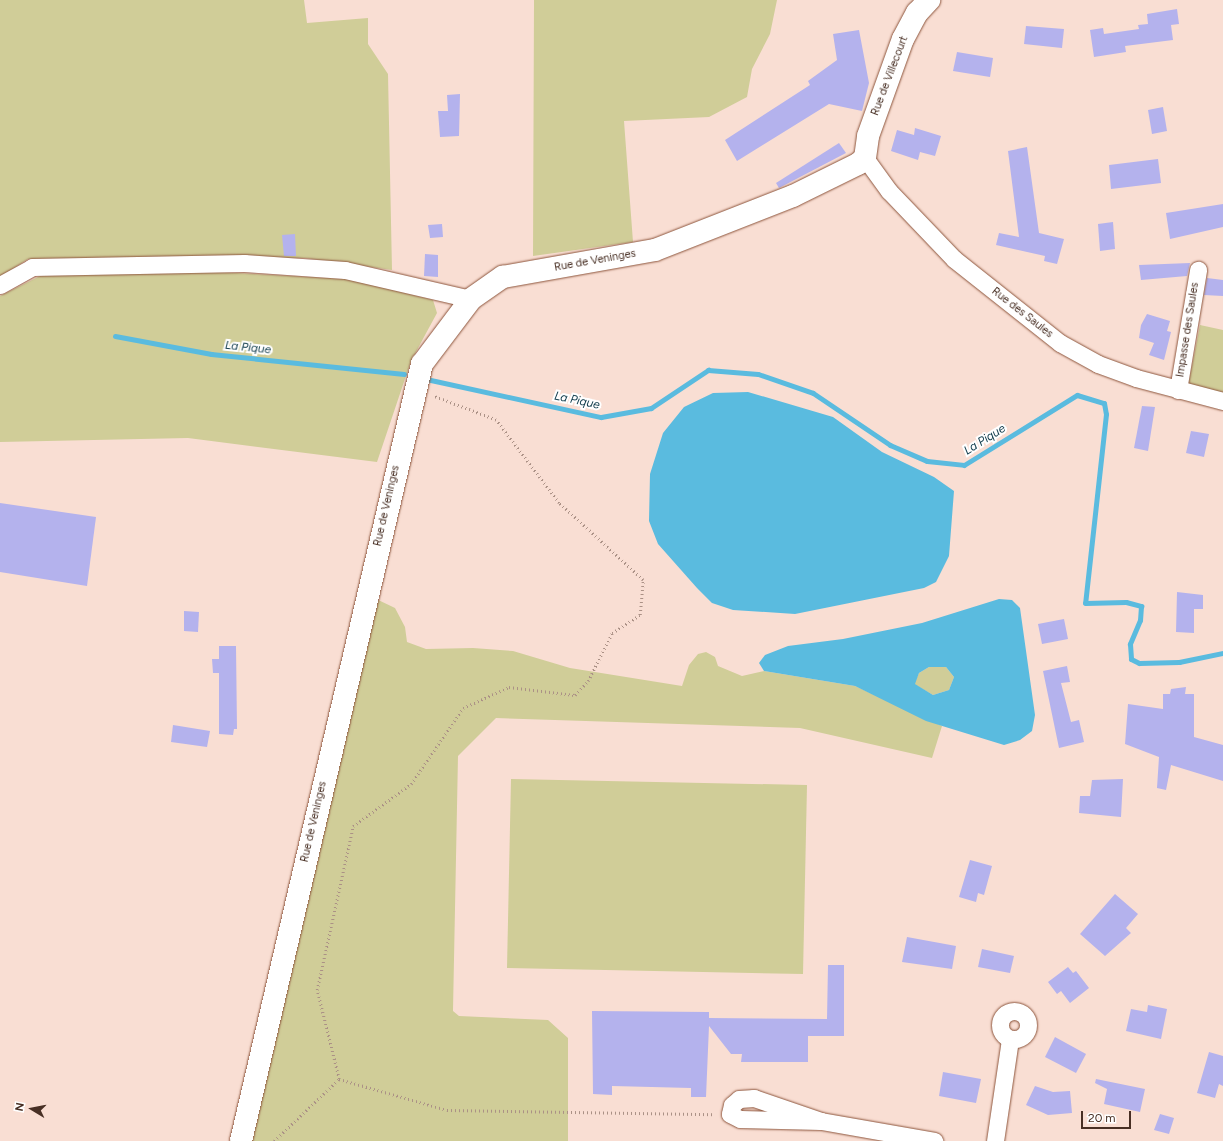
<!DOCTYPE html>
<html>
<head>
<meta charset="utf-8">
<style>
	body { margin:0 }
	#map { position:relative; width:1223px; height:1141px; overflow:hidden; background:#f9ded3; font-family:Figtree,sans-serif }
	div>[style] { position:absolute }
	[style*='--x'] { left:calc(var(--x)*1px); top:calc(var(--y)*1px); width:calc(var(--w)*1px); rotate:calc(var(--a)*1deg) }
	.green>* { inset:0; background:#d0cd98 }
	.water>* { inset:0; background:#5abbdf }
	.stream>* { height:5px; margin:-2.5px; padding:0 2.5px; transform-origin:2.5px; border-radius:2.5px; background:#5abbdf }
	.building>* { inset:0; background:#b4b2ed }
	.path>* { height:2.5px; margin-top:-1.25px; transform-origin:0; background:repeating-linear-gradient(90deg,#ab9186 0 1px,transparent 0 4px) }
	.roads { filter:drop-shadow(0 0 1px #8d553c) drop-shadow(0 0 1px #8d553c) }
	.minor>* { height:17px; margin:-8.5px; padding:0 8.5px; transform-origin:8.5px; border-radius:8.5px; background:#fff }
	.minor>.ring { margin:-8.5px; padding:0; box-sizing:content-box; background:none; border:17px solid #fff; border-radius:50% }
	.tertiary>* { height:22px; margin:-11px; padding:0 11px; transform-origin:11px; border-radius:11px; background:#fff }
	span { translate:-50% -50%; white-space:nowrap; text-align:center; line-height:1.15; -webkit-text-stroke:4px #fff; paint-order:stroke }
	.street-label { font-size:11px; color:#482f24 }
	.water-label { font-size:12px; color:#0f3b4b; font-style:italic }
	.north { position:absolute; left:12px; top:1089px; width:40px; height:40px; -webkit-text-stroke:3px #fff; paint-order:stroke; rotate:280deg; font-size:11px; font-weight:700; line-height:16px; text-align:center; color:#482f24 }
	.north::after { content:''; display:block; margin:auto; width:14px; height:18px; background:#482f24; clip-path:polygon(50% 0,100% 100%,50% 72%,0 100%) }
	.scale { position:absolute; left:1081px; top:1111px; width:50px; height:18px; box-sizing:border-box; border:2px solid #482f24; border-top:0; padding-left:5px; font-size:12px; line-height:14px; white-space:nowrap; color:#482f24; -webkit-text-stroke:3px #fff; paint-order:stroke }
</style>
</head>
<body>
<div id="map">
	<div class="green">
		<i style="clip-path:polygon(0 0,304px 0,307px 23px,368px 18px,368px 44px,388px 74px,392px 270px,305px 258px,28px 259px,0 277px)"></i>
		<i style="clip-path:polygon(534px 0,777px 0,770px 34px,752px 69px,747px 97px,709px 117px,624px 121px,633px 242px,533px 256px)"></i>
		<i style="clip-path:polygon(219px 272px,348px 279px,433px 300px,437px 313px,411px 361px,377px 462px,188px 438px,0 442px,0 296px,42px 275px)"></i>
		<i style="clip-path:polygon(1200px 325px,1223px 330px,1223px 392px,1204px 391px,1188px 386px)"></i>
		<i style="clip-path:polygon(372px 597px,395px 608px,405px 627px,407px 642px,426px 649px,473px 648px,513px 651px,570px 668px,682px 686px,689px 665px,698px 654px,706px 652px,715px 657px,718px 666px,742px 676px,764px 671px,855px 686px,942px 726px,932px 758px,800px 728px,496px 718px,458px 756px,453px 1011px,459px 1016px,548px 1020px,568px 1038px,568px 1141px,250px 1141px)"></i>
		<i style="clip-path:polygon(929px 667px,946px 667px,954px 677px,949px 690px,933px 695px,914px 684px,919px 673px)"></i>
		<i style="clip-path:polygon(511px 779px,807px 785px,803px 974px,507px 968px)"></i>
	</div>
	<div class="water">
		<i style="clip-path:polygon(748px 392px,833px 417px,882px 452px,934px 477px,954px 491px,949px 556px,936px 582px,924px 588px,795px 614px,733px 610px,712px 603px,697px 588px,658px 544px,649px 521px,650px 474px,663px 433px,684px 407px,713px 393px)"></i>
		<i style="clip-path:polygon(evenodd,999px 599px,1012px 600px,1020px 608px,1035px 715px,1032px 731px,1020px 740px,1004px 745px,926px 721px,855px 686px,764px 671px,759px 663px,765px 655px,788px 646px,843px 639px,922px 623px,999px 599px,929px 667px,946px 667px,954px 677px,949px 690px,933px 695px,915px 684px,919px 673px,929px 667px)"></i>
	</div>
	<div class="stream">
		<i style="--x:115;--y:336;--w:98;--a:10.6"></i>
		<i style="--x:211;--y:354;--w:194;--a:5.9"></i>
		<i style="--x:426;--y:379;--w:179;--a:12.3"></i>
		<i style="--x:601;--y:417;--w:51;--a:-10.2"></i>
		<i style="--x:651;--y:408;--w:69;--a:-33.7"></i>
		<i style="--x:708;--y:370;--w:50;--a:4.6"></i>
		<i style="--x:758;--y:374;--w:58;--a:19.1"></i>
		<i style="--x:813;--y:393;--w:93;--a:34"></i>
		<i style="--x:890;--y:445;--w:40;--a:23.4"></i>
		<i style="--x:927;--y:461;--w:37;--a:6"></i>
		<i style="--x:964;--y:465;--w:133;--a:-31.8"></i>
		<i style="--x:1077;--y:395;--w:28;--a:17"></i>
		<i style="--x:1104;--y:403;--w:11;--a:80"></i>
		<i style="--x:1106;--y:414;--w:190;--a:96.3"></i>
		<i style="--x:1085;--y:603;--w:41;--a:-1.4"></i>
		<i style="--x:1126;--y:602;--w:16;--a:15"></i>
		<i style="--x:1141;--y:606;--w:14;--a:94"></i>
		<i style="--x:1140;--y:620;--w:26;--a:113"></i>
		<i style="--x:1130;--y:644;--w:15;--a:86"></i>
		<i style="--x:1131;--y:659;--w:9;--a:27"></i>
		<i style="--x:1139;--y:663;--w:40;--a:-1.4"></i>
		<i style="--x:1179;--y:662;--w:45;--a:-11.6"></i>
	</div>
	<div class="building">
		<i style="clip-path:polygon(1177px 9px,1179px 24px,1171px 25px,1173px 40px,1125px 46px,1126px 52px,1094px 57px,1090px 30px,1103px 28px,1104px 34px,1139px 29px,1138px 25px,1148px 24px,1147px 14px)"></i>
		<i style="clip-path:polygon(1026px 26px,1064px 29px,1062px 48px,1024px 44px)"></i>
		<i style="clip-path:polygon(859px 30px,869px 83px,862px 111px,829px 104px,737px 161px,725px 140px,810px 85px,808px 81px,837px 60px,833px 34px)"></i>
		<i style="clip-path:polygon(957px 52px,993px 58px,990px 77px,953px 71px)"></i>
		<i style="clip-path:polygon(460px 94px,459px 136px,440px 137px,438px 111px,448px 111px,447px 95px)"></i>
		<i style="clip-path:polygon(1163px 107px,1167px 131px,1152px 134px,1148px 110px)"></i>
		<i style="clip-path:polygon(915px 128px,941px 136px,935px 156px,920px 152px,918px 160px,891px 151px,897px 130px,914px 135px)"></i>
		<i style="clip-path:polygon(839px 143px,846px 153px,779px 188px,776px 183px)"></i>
		<i style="clip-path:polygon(1027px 147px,1039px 233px,1064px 239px,1057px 264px,1044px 261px,1045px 256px,996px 245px,999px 233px,1019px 237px,1008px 151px)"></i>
		<i style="clip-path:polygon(1158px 159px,1161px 183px,1111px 189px,1109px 165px)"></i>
		<i style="clip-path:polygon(1223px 204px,1223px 227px,1170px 239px,1166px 213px)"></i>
		<i style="clip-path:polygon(1113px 222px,1115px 249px,1100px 251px,1098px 224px)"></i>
		<i style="clip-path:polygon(442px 224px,443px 237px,430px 238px,428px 225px)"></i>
		<i style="clip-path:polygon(295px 234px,296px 256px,284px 256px,282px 235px)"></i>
		<i style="clip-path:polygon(425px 254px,438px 255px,438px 277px,424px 276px)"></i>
		<i style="clip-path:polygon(1190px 263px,1187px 276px,1141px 280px,1139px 265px)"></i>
		<i style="clip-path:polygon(1207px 278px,1223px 280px,1223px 296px,1204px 295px)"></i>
		<i style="clip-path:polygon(1147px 314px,1170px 321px,1167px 331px,1171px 332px,1164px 360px,1149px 355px,1154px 343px,1139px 338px,1141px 325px)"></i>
		<i style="clip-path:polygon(1142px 406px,1155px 407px,1148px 451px,1134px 448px)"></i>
		<i style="clip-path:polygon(1191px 431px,1209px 434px,1204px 457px,1186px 453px)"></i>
		<i style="clip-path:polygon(0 503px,96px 517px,87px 586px,0 572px)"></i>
		<i style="clip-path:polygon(1177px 592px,1203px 595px,1203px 609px,1194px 609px,1194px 633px,1176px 632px)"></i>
		<i style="clip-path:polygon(184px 611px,199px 612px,198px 632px,184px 631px)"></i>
		<i style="clip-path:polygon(1064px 619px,1068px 639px,1042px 644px,1038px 624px)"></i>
		<i style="clip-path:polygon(219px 646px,236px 646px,237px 729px,234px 729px,233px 735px,219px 734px,219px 673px,213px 673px,212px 659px,219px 659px)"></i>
		<i style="clip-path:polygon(1067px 666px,1070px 682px,1061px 683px,1071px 722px,1079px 720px,1084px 742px,1059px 748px,1043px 671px)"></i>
		<i style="clip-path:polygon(1186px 687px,1185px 694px,1194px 694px,1194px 737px,1223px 745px,1223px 781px,1171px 765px,1166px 790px,1157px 788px,1159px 757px,1125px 744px,1128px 704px,1163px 709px,1163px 694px,1170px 694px,1171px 689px)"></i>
		<i style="clip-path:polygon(173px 725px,210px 731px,207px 747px,171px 742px)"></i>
		<i style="clip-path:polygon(1123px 779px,1121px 817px,1079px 813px,1080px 796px,1090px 796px,1092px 780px)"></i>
		<i style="clip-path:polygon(970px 860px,992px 866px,984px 895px,978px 893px,976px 902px,959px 897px)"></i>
		<i style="clip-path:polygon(1115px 894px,1138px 914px,1126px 928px,1131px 933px,1105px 956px,1080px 934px)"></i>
		<i style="clip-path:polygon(907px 937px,956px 946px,952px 969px,902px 962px)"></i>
		<i style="clip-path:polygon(982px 949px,1014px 956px,1010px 973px,978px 967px)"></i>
		<i style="clip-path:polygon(828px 965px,844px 965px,844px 1036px,808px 1036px,808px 1062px,741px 1062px,742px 1054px,731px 1054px,709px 1026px,706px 1097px,691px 1097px,691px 1088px,612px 1086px,612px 1095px,593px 1094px,592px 1011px,709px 1012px,709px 1018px,827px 1019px)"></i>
		<i style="clip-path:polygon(1068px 967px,1073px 973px,1076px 971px,1089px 988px,1070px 1003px,1061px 991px,1057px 994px,1048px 982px)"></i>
		<i style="clip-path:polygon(1148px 1005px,1167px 1009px,1161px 1039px,1126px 1031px,1131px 1009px,1147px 1012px)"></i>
		<i style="clip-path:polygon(1055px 1037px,1086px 1054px,1076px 1073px,1045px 1057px)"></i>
		<i style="clip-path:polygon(1209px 1052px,1223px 1056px,1223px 1086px,1219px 1084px,1215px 1098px,1197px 1093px)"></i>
		<i style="clip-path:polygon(943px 1072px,981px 1079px,976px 1103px,939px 1096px)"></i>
		<i style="clip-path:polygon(1096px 1079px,1145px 1089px,1140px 1112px,1104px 1104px,1107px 1089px,1095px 1083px)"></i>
		<i style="clip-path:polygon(1035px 1086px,1053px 1092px,1070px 1091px,1072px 1113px,1048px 1115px,1026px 1105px)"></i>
		<i style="clip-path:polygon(1160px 1114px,1174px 1118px,1169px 1134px,1154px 1130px)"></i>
	</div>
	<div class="path">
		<i style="--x:339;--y:1079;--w:92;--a:-103.9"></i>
		<i style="--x:317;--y:990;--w:168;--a:-77.6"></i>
		<i style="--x:353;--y:826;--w:72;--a:-35.9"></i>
		<i style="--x:411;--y:784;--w:92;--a:-55.6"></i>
		<i style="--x:463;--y:708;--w:51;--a:-24.5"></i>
		<i style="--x:509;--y:687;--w:66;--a:6.9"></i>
		<i style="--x:575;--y:695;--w:19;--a:-47"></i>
		<i style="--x:588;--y:681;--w:54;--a:-63.4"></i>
		<i style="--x:612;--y:633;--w:33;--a:-33"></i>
		<i style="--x:640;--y:615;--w:35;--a:-85"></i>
		<i style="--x:643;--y:580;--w:114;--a:-137.5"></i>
		<i style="--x:559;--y:503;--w:104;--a:-127.2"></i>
		<i style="--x:496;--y:420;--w:67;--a:-159.1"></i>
		<i style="--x:274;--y:1141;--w:90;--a:-43.6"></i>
		<i style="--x:339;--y:1079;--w:112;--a:16"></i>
		<i style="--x:447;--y:1110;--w:267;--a:0.9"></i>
	</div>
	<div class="roads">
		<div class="minor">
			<i style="--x:865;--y:158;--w:41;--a:54"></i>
			<i style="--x:889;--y:191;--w:94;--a:46.3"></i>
			<i style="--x:954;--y:259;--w:135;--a:38.4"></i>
			<i style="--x:1060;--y:343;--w:43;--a:28.9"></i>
			<i style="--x:1098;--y:364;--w:40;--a:20.2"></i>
			<i style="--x:1136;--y:378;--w:90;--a:14.8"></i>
			<i style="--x:0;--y:285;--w:37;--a:-29"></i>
			<i style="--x:32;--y:267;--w:212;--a:-1.1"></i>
			<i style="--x:244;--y:263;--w:101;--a:4"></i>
			<i style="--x:345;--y:270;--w:129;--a:13"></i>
			<i style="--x:1178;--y:390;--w:122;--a:-80.5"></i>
			<i class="ring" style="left:1000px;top:1011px;width:11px;height:11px"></i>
			<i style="--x:821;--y:1121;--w:71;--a:-161.1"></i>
			<i style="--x:754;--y:1098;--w:15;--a:176"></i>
			<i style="--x:739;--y:1099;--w:9;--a:139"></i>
			<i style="--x:732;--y:1105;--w:9;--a:103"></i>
			<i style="--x:730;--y:1114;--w:11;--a:27"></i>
			<i style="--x:740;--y:1119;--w:81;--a:1.4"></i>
			<i style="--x:821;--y:1121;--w:115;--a:10"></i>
			<i style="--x:995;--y:1141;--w:103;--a:-81.6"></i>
		</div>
		<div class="tertiary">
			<i style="--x:241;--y:1141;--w:798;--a:-76.89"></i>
			<i style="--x:422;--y:364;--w:81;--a:-53"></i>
			<i style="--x:471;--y:299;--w:39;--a:-35"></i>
			<i style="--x:503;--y:277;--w:154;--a:-10.1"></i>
			<i style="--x:655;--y:250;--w:148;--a:-21.4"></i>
			<i style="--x:793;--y:196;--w:72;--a:-26.2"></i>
			<i style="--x:858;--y:164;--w:9;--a:-41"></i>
			<i style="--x:865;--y:158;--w:22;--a:-82"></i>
			<i style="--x:868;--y:136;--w:103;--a:-70.2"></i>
			<i style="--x:903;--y:39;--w:30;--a:-62"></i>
			<i style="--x:917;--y:13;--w:18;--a:-47"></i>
		</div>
	</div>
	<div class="street-label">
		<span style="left:890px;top:76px;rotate:-69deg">Rue de Villecourt</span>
		<span style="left:595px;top:261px;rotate:-10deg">Rue de Veninges</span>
		<span style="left:1022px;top:313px;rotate:38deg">Rue des Saules</span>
		<span style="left:1188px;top:330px;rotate:-81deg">Impasse des Saules</span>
		<span style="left:387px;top:506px;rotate:-77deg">Rue de Veninges</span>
		<span style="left:314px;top:822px;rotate:-77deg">Rue de Veninges</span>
	</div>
	<div class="water-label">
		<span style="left:248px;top:348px;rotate:6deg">La Pique</span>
		<span style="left:577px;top:401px;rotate:12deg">La Pique</span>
		<span style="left:985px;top:440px;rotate:-32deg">La Pique</span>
	</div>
	<div class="north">N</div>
	<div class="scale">20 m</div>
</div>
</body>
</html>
